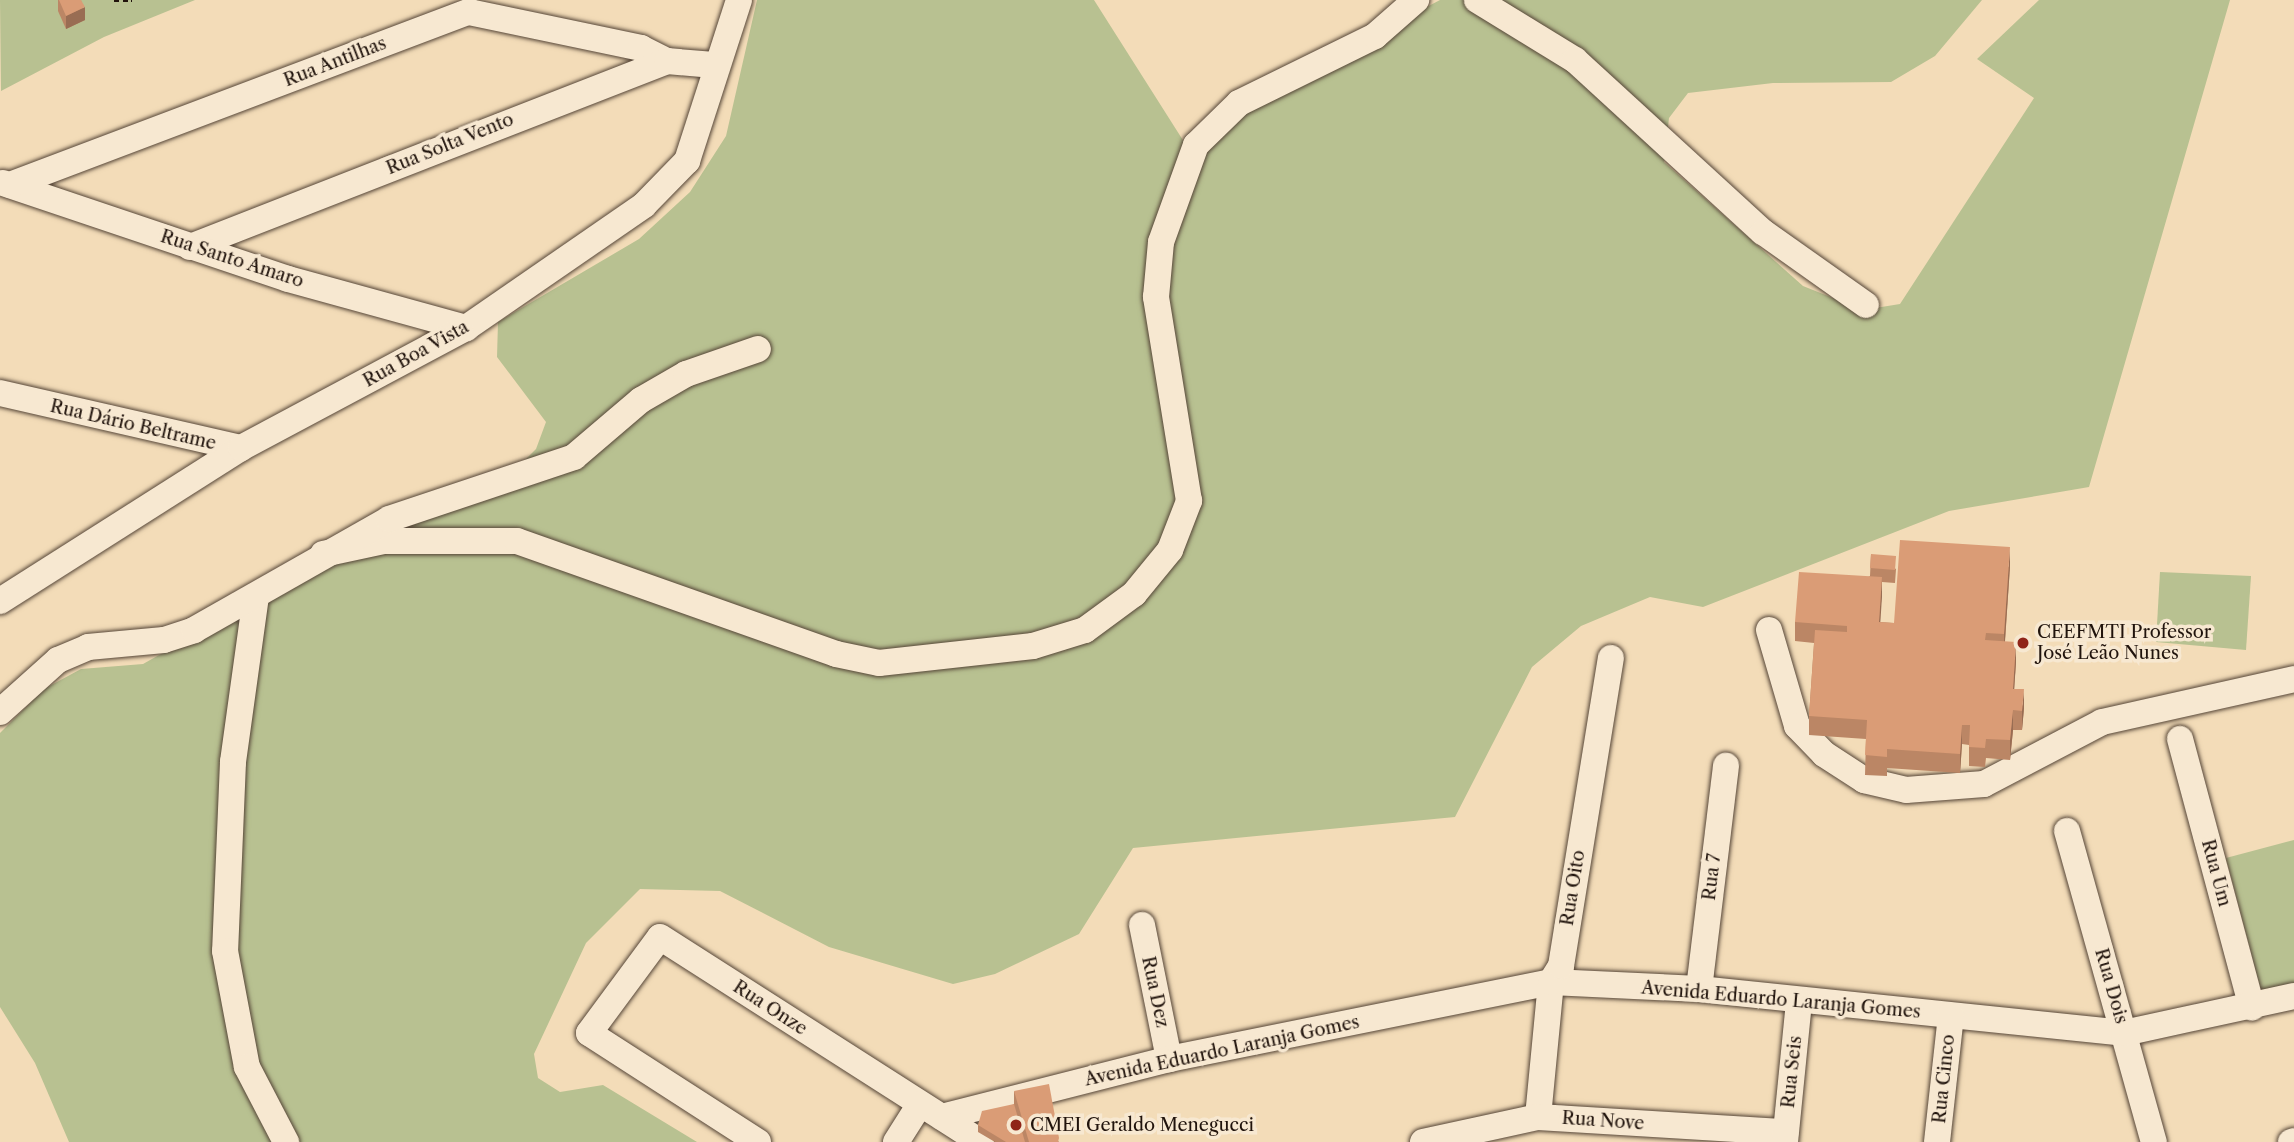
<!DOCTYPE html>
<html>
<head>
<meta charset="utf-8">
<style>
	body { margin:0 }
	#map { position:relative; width:2294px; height:1142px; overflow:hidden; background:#f3dcb8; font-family:"Libre Caslon Text",serif }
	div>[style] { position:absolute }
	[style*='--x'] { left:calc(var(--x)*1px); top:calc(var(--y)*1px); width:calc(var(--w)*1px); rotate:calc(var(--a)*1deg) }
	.green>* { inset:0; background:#b8c191 }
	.path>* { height:3.5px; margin-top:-1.75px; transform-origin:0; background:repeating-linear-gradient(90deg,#20130c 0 5px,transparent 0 8.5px) }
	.roads { filter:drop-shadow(0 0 2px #554537) drop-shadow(0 0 2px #554537) }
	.minor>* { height:26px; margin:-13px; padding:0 13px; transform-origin:13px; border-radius:13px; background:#f7e8d1 }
	.wall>* { inset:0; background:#bb8665 }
	.shaded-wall>* { inset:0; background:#996d53 }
	.building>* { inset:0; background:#da9c76 }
	.dots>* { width:19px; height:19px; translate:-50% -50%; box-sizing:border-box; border:4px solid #f7e8d1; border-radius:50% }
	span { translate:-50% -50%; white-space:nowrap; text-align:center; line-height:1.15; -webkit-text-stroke:7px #f7e8d1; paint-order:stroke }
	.street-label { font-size:18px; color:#20130c }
	.poi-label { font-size:18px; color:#20130c }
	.left { translate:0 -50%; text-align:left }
</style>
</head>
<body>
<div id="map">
	<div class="green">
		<i style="clip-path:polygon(0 0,195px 0,104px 37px,1px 91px)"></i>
		<i style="clip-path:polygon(757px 0,1094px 0,1186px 145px,1228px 112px,1440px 0,1982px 0,1935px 56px,1891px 82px,1773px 83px,1688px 93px,1669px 118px,1664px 162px,1803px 286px,1863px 310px,1900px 304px,2034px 98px,1977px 59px,2039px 0,2230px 0,2089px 487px,1949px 511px,1703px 607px,1650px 597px,1581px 626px,1532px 667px,1455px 817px,1133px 848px,1079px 934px,995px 974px,953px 984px,829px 947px,720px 891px,640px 889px,586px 943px,534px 1054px,538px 1078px,560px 1092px,603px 1085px,697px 1142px,69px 1142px,35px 1063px,0 1007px,0 733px,44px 689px,81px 669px,143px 664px,361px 542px,493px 492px,536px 449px,546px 422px,497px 357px,498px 322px,639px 239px,690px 192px,726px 136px)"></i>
		<i style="clip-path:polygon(2160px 572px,2251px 576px,2246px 650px,2156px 642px)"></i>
		<i style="clip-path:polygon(2294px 840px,2294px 985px,2262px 994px,2226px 858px)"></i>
	</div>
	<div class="path">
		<i style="--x:114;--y:0;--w:18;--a:0"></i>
	</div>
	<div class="roads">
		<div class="minor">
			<i style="--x:1477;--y:0;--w:115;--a:31.5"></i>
			<i style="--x:1575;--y:60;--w:255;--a:42.5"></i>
			<i style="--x:1763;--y:232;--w:126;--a:35.3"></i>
			<i style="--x:3;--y:183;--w:301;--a:18.6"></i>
			<i style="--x:288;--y:279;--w:185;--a:15.4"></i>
			<i style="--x:10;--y:185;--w:491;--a:-20.7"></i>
			<i style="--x:469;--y:12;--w:176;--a:11.8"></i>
			<i style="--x:641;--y:48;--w:29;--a:27"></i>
			<i style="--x:190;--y:247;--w:512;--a:-21.3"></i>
			<i style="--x:667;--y:61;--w:47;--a:4.9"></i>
			<i style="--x:0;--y:393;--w:247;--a:12.9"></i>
			<i style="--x:323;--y:554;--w:62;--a:-12"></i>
			<i style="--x:384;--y:541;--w:133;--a:0"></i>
			<i style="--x:517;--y:541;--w:338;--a:19.5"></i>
			<i style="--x:836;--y:654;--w:44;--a:11.8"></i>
			<i style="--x:879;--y:663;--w:155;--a:-6.3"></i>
			<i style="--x:1033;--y:646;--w:54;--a:-17.1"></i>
			<i style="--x:1085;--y:630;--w:61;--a:-36.3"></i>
			<i style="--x:1134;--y:594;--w:57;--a:-50.7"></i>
			<i style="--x:1170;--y:550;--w:53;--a:-68.8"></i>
			<i style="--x:1189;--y:501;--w:207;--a:-99.2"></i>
			<i style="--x:1156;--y:297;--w:55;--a:-84.8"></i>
			<i style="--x:1161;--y:242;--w:103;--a:-70.2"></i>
			<i style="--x:1196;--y:145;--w:60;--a:-44.3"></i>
			<i style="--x:1239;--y:103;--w:152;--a:-26.2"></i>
			<i style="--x:1375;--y:36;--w:55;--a:-41.3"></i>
			<i style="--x:256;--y:596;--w:168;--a:97.9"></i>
			<i style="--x:233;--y:762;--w:189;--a:92.4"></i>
			<i style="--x:225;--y:951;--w:118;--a:79.3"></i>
			<i style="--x:247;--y:1067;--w:85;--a:62.5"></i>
			<i style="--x:0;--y:601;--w:285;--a:-32.4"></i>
			<i style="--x:241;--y:448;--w:255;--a:-28.1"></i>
			<i style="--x:466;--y:328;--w:216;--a:-34.6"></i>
			<i style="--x:644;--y:205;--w:62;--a:-45.7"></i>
			<i style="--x:687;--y:161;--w:169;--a:-72.1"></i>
			<i style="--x:1769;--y:630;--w:100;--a:73.7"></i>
			<i style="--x:1797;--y:726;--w:39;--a:46"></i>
			<i style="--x:1824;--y:754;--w:48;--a:33"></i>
			<i style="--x:1864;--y:780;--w:43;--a:13.4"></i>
			<i style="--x:1906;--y:790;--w:78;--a:-4.4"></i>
			<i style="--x:1984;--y:784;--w:133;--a:-27.7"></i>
			<i style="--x:2102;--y:722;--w:197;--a:-12.6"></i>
			<i style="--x:0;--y:712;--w:78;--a:-41.9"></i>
			<i style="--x:58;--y:660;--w:33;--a:-23"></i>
			<i style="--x:88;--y:647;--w:76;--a:-5.3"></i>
			<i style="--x:164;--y:640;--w:32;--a:-18"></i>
			<i style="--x:194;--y:630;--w:224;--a:-29.6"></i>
			<i style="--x:389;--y:519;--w:195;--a:-18.5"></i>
			<i style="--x:574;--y:457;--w:88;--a:-40.4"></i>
			<i style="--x:641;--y:400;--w:52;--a:-30"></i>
			<i style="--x:686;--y:374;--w:76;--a:-19.1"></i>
			<i style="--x:2180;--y:739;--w:278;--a:75"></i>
			<i style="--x:2067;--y:831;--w:323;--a:74.4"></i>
			<i style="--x:1142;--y:925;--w:137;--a:78.6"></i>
			<i style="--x:1699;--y:989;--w:225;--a:-83.1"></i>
			<i style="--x:942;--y:1117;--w:234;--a:-14.3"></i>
			<i style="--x:1169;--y:1059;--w:390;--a:-11.4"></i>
			<i style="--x:1551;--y:982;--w:148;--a:2.7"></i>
			<i style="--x:1699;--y:989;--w:427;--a:5.9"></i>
			<i style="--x:2124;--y:1033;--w:174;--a:-12.3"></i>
			<i style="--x:1538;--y:1117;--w:136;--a:-84.5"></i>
			<i style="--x:1551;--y:982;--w:19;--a:-58"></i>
			<i style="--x:1561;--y:966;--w:312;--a:-80.8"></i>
			<i style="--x:758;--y:1142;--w:201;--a:-147.2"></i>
			<i style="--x:589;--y:1033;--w:119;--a:-53.5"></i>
			<i style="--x:660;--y:937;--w:381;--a:32.6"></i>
			<i style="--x:896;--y:1142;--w:45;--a:-57.7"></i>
			<i style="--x:1423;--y:1142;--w:118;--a:-12.3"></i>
			<i style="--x:1538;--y:1117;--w:248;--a:3.5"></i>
			<i style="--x:1785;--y:1142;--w:141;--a:-84.3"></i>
			<i style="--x:1937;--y:1142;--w:127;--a:-83.7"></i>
			<i style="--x:2291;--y:1142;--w:3;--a:-18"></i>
		</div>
	</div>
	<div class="wall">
		<i style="clip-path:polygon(58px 0,81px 0,85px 20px,66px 29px,58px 11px)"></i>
		<i style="clip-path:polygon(1871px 554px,1896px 569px,1895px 583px,1882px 582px,1880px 622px,1894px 623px,2010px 566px,2005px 642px,2016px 662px,2014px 689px,2024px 708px,2022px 730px,2013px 730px,2010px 760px,1986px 758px,1985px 767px,1969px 766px,1969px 745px,1962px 744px,1960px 773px,1887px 768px,1887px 776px,1865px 775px,1866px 739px,1809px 735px,1809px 716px,1814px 643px,1795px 641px,1795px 622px,1870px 576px)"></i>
		<i style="clip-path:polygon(1014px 1091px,1059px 1142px,995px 1142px,978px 1132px,978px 1125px,1014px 1104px)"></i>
	</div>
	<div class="shaded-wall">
		<i style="clip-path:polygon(85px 7px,85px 20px,66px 29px,66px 16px)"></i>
		<i style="clip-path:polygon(2010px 547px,2010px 566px,2004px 654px,2004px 634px)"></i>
		<i style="clip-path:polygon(1882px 577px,1882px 597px,1879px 641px,1879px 622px)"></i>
		<i style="clip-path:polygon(2016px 642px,2016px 662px,2013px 708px,2013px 689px)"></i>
		<i style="clip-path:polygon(2024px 689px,2024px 708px,2022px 730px,2022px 711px)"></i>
		<i style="clip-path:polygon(2013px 710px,2013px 730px,2010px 760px,2010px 740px)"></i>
		<i style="clip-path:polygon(1962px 725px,1962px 744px,1960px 773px,1960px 754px)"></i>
	</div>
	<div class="building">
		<i style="clip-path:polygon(59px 0,81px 0,85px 7px,66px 16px)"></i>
		<i style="clip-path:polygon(1900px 540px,2010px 547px,2004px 634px,1986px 633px,1985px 640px,2016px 642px,2013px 689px,2024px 689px,2022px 711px,2013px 710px,2010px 740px,1986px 739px,1985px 748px,1969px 747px,1970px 725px,1962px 725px,1960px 754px,1887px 749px,1887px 757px,1865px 755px,1867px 720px,1809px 716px,1815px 630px,1847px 632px,1847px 626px,1795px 622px,1799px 572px,1882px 577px,1879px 622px,1894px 623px)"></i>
		<i style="clip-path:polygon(1871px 554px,1896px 556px,1895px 570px,1870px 568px)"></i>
		<i style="clip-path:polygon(1049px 1084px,1059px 1138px,1058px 1142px,1029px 1142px,1014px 1091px)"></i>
		<i style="clip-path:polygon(1014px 1104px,1025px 1142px,1006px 1142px,978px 1125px,982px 1111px)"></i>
	</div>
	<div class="dots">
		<i style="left:2023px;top:643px;background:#8f2418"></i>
		<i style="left:1016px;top:1125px;background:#8f2418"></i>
	</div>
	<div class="street-label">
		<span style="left:335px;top:62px;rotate:-21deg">Rua Antilhas</span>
		<span style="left:450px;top:144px;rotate:-22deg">Rua Solta Vento</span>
		<span style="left:232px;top:259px;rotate:18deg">Rua Santo Amaro</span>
		<span style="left:416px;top:354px;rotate:-29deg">Rua Boa Vista</span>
		<span style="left:133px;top:425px;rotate:13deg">Rua Dário Beltrame</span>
		<span style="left:2216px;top:873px;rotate:75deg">Rua Um</span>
		<span style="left:1712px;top:877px;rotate:-83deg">Rua 7</span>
		<span style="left:1573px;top:888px;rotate:-81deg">Rua Oito</span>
		<span style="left:2111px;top:986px;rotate:74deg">Rua Dois</span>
		<span style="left:1155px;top:992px;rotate:78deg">Rua Dez</span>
		<span style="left:1781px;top:1000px;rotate:5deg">Avenida Eduardo Laranja Gomes</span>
		<span style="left:770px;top:1008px;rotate:33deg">Rua Onze</span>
		<span style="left:1222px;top:1051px;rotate:-12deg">Avenida Eduardo Laranja Gomes</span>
		<span style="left:1792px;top:1072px;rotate:-84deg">Rua Seis</span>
		<span style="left:1944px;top:1079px;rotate:-84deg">Rua Cinco</span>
		<span style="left:1603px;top:1121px;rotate:4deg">Rua Nove</span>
	</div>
	<div class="poi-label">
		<span class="left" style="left:2037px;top:643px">CEEFMTI Professor<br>José Leão Nunes</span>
		<span class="left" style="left:1030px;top:1125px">CMEI Geraldo Menegucci</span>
	</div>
</div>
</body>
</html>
